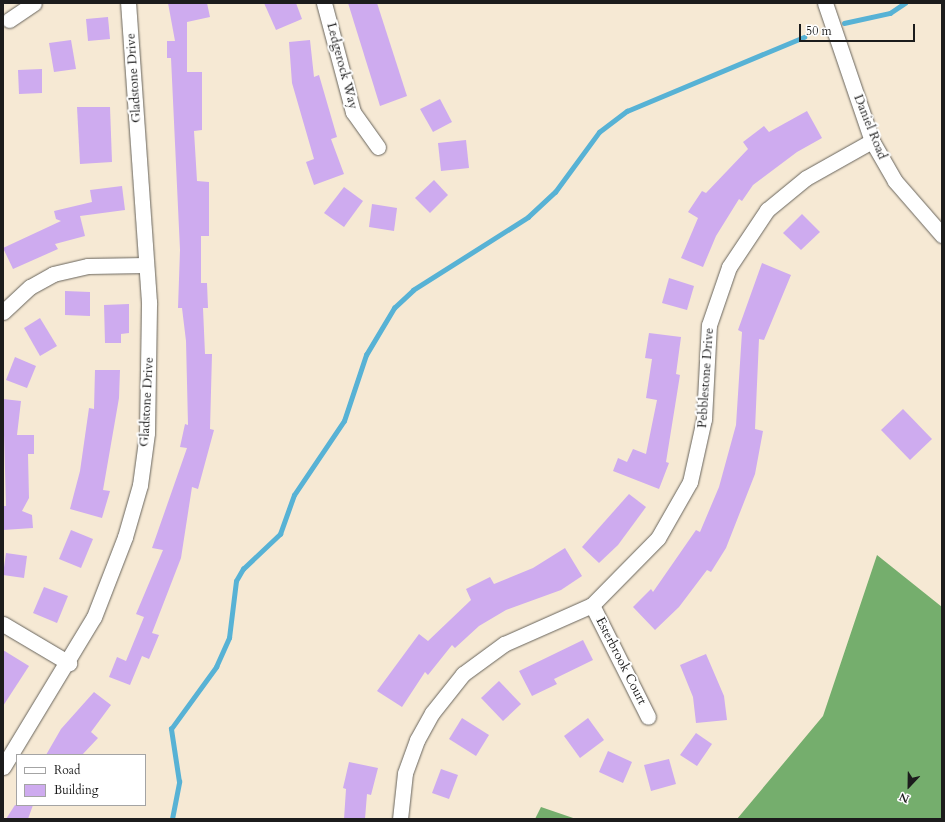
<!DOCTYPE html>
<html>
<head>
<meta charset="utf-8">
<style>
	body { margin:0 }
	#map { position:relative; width:945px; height:822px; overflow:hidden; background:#f6e9d4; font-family:Cardo,serif }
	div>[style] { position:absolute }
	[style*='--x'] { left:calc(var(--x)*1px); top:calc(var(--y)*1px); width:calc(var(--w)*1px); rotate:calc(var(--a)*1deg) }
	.forest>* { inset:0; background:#75ae6d }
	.stream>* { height:4.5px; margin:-2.25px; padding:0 2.25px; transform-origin:2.25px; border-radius:2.25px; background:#57b2d5 }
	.building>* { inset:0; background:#ceabef }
	.roads { filter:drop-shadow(0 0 1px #68645c) drop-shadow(0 0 1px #68645c) }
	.street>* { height:15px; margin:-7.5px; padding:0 7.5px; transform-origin:7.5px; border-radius:7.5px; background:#fff }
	span { translate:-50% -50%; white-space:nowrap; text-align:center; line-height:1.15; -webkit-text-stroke:4px #fff; paint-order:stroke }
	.street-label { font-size:13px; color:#1c1c1c }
	.frame { position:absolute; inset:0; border:4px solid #1c1c1c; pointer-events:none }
	.legend { position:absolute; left:16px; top:754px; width:130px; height:52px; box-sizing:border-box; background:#fff; border:1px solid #a4a4a4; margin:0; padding:5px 7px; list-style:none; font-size:12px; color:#1c1c1c }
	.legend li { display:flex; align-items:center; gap:8px; height:20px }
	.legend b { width:20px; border:1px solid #a4a4a4 }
	.north { position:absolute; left:889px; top:766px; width:40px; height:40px; -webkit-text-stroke:3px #fff; paint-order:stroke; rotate:202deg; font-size:11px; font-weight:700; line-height:16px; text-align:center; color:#1c1c1c }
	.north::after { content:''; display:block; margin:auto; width:14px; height:18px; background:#1c1c1c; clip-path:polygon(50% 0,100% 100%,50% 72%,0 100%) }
	.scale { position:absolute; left:799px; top:24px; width:116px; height:18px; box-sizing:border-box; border:2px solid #1c1c1c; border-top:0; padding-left:5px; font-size:12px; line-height:14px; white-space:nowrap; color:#1c1c1c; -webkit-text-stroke:3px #fff; paint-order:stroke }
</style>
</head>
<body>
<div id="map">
	<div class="forest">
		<i style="clip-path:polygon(877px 555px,942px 607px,942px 819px,737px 819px,823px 716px)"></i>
		<i style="clip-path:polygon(541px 807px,576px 819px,535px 819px)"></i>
	</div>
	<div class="stream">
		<i style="--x:844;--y:23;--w:47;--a:-12.3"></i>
		<i style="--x:890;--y:13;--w:18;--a:-34"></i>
		<i style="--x:172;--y:819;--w:38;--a:-79"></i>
		<i style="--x:179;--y:782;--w:54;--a:-98.6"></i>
		<i style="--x:171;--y:729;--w:77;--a:-54"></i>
		<i style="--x:216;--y:667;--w:32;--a:-66"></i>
		<i style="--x:229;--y:638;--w:57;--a:-83"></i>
		<i style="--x:236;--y:581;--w:14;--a:-60"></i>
		<i style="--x:243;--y:569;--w:51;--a:-43.4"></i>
		<i style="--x:280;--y:534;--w:41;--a:-70.3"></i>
		<i style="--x:294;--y:495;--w:89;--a:-56"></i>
		<i style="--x:344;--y:421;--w:70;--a:-71.6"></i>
		<i style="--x:366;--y:355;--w:55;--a:-59.2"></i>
		<i style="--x:394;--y:308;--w:26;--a:-43"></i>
		<i style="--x:413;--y:290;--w:136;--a:-32.4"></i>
		<i style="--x:528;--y:217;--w:37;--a:-43"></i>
		<i style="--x:555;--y:192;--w:74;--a:-53.7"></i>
		<i style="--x:599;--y:132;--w:35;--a:-37"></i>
		<i style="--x:627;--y:111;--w:192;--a:-22.7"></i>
	</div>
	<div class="building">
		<i style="clip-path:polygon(168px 3px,207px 3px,210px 17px,187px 22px,187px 72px,202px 72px,202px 130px,194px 131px,197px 181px,209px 182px,209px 236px,201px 236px,201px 283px,207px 283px,208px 308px,203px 308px,205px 354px,212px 354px,210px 429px,214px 430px,198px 489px,192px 487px,181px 558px,152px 633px,159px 635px,149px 659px,142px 656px,130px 685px,109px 677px,117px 657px,126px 661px,144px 617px,136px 614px,163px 550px,152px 548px,187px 448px,180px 447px,185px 424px,188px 425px,186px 341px,182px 308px,178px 308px,180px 250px,171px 58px,167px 58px,167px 41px,175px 41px)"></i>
		<i style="clip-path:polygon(264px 3px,296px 3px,302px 19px,276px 30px)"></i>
		<i style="clip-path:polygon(348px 3px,377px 3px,407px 96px,380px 106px)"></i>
		<i style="clip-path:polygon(108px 17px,110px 39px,88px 41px,86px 19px)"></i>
		<i style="clip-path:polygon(71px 40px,76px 69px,54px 72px,49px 43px)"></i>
		<i style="clip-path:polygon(310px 40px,314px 77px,319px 75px,337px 137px,331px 139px,344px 174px,314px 185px,306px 162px,314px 159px,292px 83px,289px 42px)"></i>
		<i style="clip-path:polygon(42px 69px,42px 93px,19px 94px,18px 70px)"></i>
		<i style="clip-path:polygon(440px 99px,452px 122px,433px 132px,420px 109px)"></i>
		<i style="clip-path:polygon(77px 107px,110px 107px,112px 162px,80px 164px)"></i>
		<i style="clip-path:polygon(807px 111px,822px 138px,797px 152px,753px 185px,742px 201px,739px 199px,716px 236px,703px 267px,681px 258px,698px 218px,688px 212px,702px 191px,706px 193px,748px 149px,743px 142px,764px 126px,769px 132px)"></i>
		<i style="clip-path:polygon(466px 140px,469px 168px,441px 171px,438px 143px)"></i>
		<i style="clip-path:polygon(434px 180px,448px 195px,430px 213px,415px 198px)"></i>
		<i style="clip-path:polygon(122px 186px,125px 210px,80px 216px,85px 236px,55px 244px,58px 249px,13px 269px,3px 248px,61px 221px,56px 219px,54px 211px,92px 202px,90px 190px)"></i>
		<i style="clip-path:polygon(344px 187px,363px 201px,344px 227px,324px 213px)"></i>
		<i style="clip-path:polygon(372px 204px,397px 208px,394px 231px,369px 227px)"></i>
		<i style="clip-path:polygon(802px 214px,820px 232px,801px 250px,783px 233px)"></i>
		<i style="clip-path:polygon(762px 263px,791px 275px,764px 340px,759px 339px,755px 429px,763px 431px,755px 474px,726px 548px,711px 572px,707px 570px,679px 607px,655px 630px,633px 607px,651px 589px,653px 592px,696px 530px,700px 532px,719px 487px,736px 425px,742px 332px,738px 330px)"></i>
		<i style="clip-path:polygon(669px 278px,694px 286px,687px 310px,662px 303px)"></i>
		<i style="clip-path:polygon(65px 291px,90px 292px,90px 316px,65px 315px)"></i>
		<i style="clip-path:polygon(129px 304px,129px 333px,121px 334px,121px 343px,105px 343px,104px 305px)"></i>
		<i style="clip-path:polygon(40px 318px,57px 346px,40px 356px,24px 328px)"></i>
		<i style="clip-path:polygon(649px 333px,681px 337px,676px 374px,680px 375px,666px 462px,669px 463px,659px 489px,613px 471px,618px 458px,627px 462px,633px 449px,646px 454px,657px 400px,646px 398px,652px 359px,645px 358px)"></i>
		<i style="clip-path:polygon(15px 357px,36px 366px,27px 388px,6px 380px)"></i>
		<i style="clip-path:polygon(95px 370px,120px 370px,119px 398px,103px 490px,110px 491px,102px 518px,70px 509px,80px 471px,89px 408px,94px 409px)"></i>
		<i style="clip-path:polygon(3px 399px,21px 401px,17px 435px,34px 435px,34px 454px,28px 454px,29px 498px,22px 511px,32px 515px,33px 528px,3px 530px,3px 506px,6px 506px)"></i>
		<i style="clip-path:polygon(903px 409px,932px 439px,910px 460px,881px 430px)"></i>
		<i style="clip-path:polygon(629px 494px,646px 507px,618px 545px,599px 563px,582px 547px)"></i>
		<i style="clip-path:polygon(71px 530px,93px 539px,81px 568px,59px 559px)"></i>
		<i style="clip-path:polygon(565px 548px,582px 576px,561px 590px,506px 610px,479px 626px,455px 648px,452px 645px,428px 675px,425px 672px,402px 707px,377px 691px,419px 634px,428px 641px,471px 600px,466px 589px,490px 577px,494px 584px,533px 568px)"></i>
		<i style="clip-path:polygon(6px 553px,27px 556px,24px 578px,3px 575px)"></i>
		<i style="clip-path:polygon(44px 587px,68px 596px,57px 623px,33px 613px)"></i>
		<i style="clip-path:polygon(583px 640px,593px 660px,554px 679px,557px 684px,532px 696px,519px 671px)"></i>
		<i style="clip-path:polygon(3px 650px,29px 666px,3px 706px)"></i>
		<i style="clip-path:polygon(706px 654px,724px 696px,727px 720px,696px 723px,693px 697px,680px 665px)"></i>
		<i style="clip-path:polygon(499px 681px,521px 704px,503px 721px,481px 698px)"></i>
		<i style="clip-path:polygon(94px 692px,111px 705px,91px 732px,98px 738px,82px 755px,46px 755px,61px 729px)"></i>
		<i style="clip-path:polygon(462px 718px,489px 735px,476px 756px,449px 739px)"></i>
		<i style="clip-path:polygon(588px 718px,604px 740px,580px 758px,564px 736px)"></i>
		<i style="clip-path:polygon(696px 733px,712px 744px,697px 766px,680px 755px)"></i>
		<i style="clip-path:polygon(608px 751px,632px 762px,623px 783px,599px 772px)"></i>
		<i style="clip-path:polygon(669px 759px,676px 784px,651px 791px,644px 765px)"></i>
		<i style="clip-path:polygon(349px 762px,378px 768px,371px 795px,367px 794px,365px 819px,344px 819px,346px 789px,343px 788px)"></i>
		<i style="clip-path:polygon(441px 769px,458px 775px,449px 799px,432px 793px)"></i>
		<i style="clip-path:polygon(15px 805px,33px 805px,28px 819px,6px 819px)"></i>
	</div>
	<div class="roads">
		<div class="street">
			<i style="--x:324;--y:3;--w:113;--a:75.1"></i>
			<i style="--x:353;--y:112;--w:43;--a:54.5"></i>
			<i style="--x:825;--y:3;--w:146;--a:71.2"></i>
			<i style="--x:872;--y:141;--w:46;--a:60.1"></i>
			<i style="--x:895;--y:181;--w:72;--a:49"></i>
			<i style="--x:9;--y:20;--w:30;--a:-34"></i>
			<i style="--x:3;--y:312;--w:37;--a:-43"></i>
			<i style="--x:30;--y:287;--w:26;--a:-29"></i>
			<i style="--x:53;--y:274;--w:36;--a:-13"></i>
			<i style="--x:88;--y:266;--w:57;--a:-1"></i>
			<i style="--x:592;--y:605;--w:125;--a:63.4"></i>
			<i style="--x:3;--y:624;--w:77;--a:30.6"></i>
			<i style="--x:3;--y:767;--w:175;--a:-58.8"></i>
			<i style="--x:94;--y:617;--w:86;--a:-68.8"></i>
			<i style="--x:125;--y:537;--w:54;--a:-73.9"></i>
			<i style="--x:140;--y:485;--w:52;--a:-82.3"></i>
			<i style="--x:147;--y:433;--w:131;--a:-89.1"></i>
			<i style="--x:149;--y:302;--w:300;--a:-94"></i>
			<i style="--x:400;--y:819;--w:46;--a:-83.8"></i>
			<i style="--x:405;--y:773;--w:35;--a:-70"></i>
			<i style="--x:417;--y:740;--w:31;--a:-61"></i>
			<i style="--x:432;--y:713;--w:50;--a:-51.5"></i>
			<i style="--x:463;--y:674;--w:51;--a:-36.2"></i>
			<i style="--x:504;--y:644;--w:96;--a:-23.9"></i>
			<i style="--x:592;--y:605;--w:94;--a:-45.4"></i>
			<i style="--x:658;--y:538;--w:64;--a:-60.3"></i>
			<i style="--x:690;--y:482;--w:65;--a:-77.5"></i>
			<i style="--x:704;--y:419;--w:94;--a:-87"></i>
			<i style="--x:709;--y:325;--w:61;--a:-71"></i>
			<i style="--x:729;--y:267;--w:69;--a:-56.3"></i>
			<i style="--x:767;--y:210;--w:50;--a:-39.4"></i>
			<i style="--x:806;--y:178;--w:76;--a:-29.3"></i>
		</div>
	</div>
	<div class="street-label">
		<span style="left:342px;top:66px;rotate:75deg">Ledgerock Way</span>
		<span style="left:134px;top:78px;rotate:-94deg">Gladstone Drive</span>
		<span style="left:870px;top:127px;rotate:68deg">Daniel Road</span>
		<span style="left:706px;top:378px;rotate:-86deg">Pebblestone Drive</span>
		<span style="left:147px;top:402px;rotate:-87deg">Gladstone Drive</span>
		<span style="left:621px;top:661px;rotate:63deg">Esterbrook Court</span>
	</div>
	<div class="frame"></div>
	<ul class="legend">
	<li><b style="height:5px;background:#fff"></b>Road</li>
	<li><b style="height:11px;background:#ceabef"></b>Building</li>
	</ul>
	<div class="north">N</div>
	<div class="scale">50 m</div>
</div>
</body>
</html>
